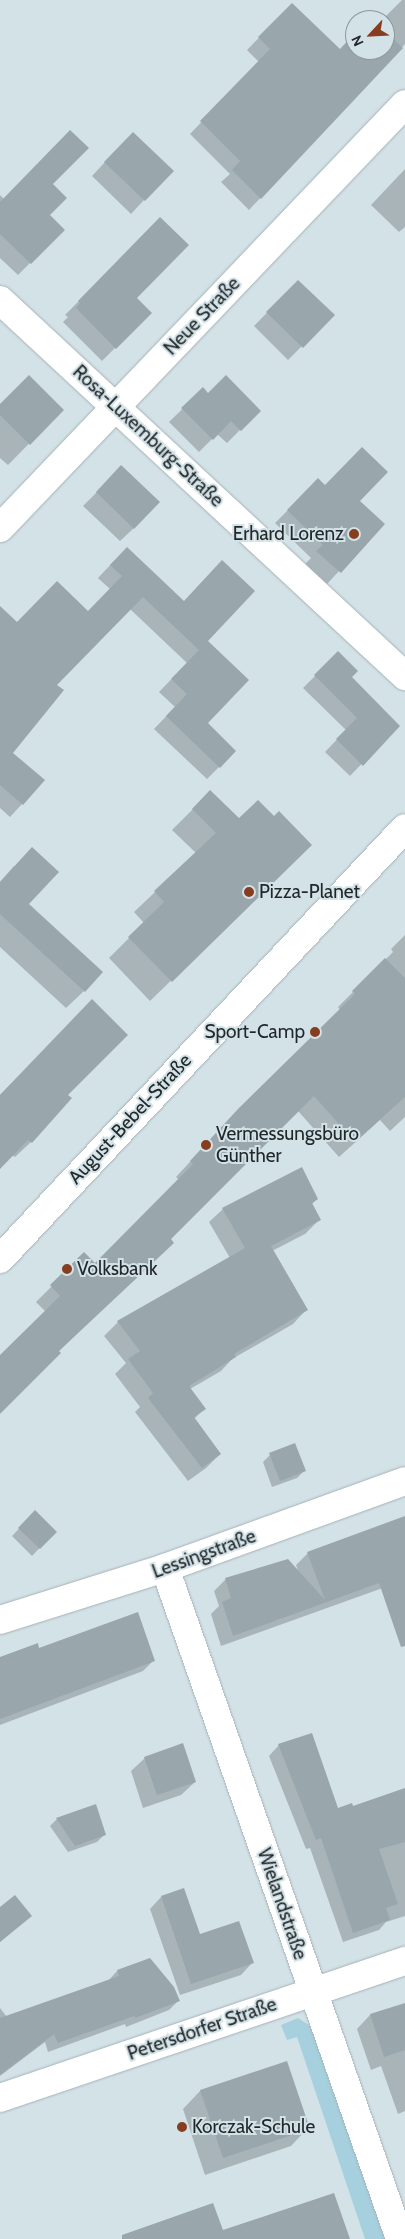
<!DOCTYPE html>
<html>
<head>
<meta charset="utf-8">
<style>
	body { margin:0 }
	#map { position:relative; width:405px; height:2239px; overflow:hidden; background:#d3e2e7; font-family:Cabin,sans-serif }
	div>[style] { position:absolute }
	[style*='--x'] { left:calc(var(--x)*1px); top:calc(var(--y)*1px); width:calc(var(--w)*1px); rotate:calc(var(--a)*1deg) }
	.green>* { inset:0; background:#a6d0de }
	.shadow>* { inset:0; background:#0003 }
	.building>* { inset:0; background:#99a6ab }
	.roads { filter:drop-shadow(0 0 1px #a4b2b7) drop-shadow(0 0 1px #a4b2b7) }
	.minor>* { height:28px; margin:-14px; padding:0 14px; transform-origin:14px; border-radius:14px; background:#fff }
	.secondary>* { height:28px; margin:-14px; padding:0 14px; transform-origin:14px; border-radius:14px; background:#fff }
	.dots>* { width:14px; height:14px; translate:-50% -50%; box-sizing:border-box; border:2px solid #d3e2e7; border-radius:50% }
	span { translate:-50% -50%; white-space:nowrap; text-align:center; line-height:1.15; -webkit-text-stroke:4px #d3e2e7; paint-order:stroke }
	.street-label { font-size:19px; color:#22282a }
	.poi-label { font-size:19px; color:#22282a }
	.right { translate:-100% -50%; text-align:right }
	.left { translate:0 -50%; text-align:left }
	.north { position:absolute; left:345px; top:10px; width:50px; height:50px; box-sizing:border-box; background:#d3e2e7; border:1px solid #8c989b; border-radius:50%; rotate:245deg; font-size:14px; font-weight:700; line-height:20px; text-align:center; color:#22282a }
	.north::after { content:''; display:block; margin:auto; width:18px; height:22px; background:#863d20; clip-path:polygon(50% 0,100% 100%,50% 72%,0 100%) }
</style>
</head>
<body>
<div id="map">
	<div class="green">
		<i style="clip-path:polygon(298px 2018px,315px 2029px,389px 2239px,365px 2239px,297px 2037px,287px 2040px,281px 2025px)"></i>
	</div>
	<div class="shadow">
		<i style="clip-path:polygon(402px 0,405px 0,405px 44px,249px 210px,221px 182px,230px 174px,190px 134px,259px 62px,247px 50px,292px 4px,340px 51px,355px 35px,355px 50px,385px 50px,385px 20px,382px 20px)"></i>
		<i style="clip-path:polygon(119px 147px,144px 200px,131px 214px,92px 176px)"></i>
		<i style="clip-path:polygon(405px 169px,405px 227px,399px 232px,371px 205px)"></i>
		<i style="clip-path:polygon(52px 184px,48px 216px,63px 230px,18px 275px,0 258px,0 195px,4px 199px)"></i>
		<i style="clip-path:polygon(160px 219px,135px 298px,150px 313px,102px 361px,63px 322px,68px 317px,65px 315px)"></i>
		<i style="clip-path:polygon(298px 281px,333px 315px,288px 360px,254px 326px)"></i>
		<i style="clip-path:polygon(203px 389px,208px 394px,259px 411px,227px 443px,217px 434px,199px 452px,169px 422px)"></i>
		<i style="clip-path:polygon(0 405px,62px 410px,8px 465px,0 458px)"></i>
		<i style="clip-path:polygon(318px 480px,325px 487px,358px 501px,383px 524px,327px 584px,305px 564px,311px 558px,275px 523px)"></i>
		<i style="clip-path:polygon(108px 481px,134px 528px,120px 541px,83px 506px)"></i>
		<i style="clip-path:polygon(114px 561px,207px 641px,206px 723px,235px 751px,207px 779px,154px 729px,175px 707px,159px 692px,187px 663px,130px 609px,56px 685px,11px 753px,22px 804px,10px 817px,0 808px,0 608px,17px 624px,88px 612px,110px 589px,98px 578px)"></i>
		<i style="clip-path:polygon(338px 653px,350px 677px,398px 726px,350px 776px,325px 752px,346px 730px,303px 688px)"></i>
		<i style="clip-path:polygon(210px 792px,290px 865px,150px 1001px,109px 958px,144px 923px,134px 912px,196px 853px,172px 830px)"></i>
		<i style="clip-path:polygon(14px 866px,28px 904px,84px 991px,66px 1008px,0 947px,0 882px)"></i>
		<i style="clip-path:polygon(405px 935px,405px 1117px,390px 1131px,380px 1120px,339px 1157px,298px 1111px,58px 1352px,0 1413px,0 1357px,46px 1312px,36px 1302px,84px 1254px,95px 1265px,179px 1180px,176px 1177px,223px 1126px,340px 1010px,338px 1007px,393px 952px,391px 949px)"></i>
		<i style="clip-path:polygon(92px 1001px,67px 1095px,31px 1142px,15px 1157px,12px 1155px,0 1167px,0 1095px)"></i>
		<i style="clip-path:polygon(317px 1199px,311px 1205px,319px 1220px,305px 1234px,272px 1251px,306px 1310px,293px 1324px,232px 1359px,221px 1371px,190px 1389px,204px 1409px,194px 1419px,220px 1454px,206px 1468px,188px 1481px,135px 1412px,140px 1407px,115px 1374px,126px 1363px,104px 1336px,118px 1322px,230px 1258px,209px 1222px,223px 1209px)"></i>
		<i style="clip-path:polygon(270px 1455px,304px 1471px,297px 1478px,272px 1487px,263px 1462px)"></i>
		<i style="clip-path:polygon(35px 1512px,55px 1532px,32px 1556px,12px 1536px)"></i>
		<i style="clip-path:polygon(405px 1518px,405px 1580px,221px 1646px,211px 1614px,219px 1606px,214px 1591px,226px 1579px,299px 1573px,296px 1565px,308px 1553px)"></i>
		<i style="clip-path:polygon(39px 1650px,154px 1660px,143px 1671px,0 1725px,0 1658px)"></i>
		<i style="clip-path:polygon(279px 1745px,337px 1809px,353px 1807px,405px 1789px,405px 1916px,386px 1922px,379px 1930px,343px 1942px,310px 1848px,306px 1849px,269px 1756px)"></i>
		<i style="clip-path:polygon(145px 1758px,195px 1782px,181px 1795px,143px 1808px,131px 1771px)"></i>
		<i style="clip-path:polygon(57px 1819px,104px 1835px,97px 1842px,68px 1852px,50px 1826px)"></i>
		<i style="clip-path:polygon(161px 1897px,199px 1936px,252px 1963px,241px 1975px,180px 1995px,150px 1909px)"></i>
		<i style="clip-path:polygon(0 1909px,30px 1916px,0 1942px)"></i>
		<i style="clip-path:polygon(150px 1959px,178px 2001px,169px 2010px,126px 2027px,125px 2024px,48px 2052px,45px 2042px,0 2076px,0 2008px,7px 2017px,108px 1981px,117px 1971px)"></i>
		<i style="clip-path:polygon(405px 2004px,405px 2111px,398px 2114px,381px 2066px,371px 2070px,357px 2029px,370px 2015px)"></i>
		<i style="clip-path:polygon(286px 2063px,308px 2128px,291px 2146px,205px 2175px,183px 2109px,200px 2091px)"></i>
	</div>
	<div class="building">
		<i style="clip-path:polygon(292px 3px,340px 49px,355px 33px,355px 50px,385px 50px,385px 31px,403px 48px,261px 199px,232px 170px,240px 161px,200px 121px,270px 49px,258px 37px)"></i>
		<i style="clip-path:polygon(70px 130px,89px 148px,53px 184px,67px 198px,50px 215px,65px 230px,31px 264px,0 234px,0 202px)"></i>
		<i style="clip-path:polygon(133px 132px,174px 171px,145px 201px,104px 162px)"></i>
		<i style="clip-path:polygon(160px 217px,189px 245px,137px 298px,152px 313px,116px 349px,76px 308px,80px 303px,78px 301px)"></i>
		<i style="clip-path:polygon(298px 280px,335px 315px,303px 348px,266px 312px)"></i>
		<i style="clip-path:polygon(29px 375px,64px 410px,30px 445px,0 415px,0 404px)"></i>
		<i style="clip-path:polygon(226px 375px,261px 411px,241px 431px,231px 421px,213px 440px,181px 408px,203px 387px,208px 393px)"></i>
		<i style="clip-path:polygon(362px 447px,388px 472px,360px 501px,385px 524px,341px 573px,316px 551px,323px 545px,287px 510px,318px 478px,325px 485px)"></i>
		<i style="clip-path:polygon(121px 465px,160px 502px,134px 529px,96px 492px)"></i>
		<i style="clip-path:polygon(127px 547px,184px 601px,222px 560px,255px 591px,208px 641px,249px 680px,208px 723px,236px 751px,220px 768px,166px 716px,187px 694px,171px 679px,199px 650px,143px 597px,57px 685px,64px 690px,13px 753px,45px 780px,23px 805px,0 785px,0 606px,17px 622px,57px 581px,88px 611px,122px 576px,110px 565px)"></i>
		<i style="clip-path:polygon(338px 651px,358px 671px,352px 677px,400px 726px,363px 766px,336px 739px,357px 718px,314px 675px)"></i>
		<i style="clip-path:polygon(210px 790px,239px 818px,258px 800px,274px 816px,279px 811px,312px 845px,172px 982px,128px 937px,164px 902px,154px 891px,216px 833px,192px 809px)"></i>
		<i style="clip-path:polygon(32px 847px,59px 872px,29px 904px,103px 972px,85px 992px,0 914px,0 882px)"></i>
		<i style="clip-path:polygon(385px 958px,405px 978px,405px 1097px,355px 1142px,314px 1096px,171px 1239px,174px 1243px,59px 1351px,61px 1353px,0 1414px,0 1355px,60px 1296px,50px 1285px,84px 1252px,95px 1263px,193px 1164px,190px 1161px,238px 1109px,355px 994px,352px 991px)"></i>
		<i style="clip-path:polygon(92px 999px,128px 1035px,68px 1095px,72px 1098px,32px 1143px,28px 1140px,0 1169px,0 1095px)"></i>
		<i style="clip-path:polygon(302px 1167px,318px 1199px,312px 1203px,321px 1220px,271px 1246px,308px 1310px,234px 1354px,236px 1357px,189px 1386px,206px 1409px,194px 1417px,221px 1454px,202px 1468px,148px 1398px,153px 1393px,128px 1359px,140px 1351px,117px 1321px,245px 1248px,222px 1208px)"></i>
		<i style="clip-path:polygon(295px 1443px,306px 1471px,280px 1481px,269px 1453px)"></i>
		<i style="clip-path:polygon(35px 1510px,57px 1532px,40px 1549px,18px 1528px)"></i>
		<i style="clip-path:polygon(405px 1516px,405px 1646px,401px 1647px,379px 1583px,233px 1636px,222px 1602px,231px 1598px,225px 1578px,288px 1559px,325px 1600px,307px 1552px)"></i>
		<i style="clip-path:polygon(138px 1612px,155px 1661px,0 1719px,0 1657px,38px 1643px,39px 1648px)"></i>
		<i style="clip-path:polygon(312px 1733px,338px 1808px,352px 1803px,353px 1806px,405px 1788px,405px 1842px,379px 1849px,398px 1904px,386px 1908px,390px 1920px,353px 1933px,321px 1838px,316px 1840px,278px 1744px)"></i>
		<i style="clip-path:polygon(183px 1743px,196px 1782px,157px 1795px,144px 1757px)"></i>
		<i style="clip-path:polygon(96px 1804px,106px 1835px,75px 1846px,56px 1818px)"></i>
		<i style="clip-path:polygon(184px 1888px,200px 1934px,239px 1921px,254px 1963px,191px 1984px,161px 1896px)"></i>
		<i style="clip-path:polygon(15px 1895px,32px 1916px,0 1942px,0 1907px)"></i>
		<i style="clip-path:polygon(150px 1958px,174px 1987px,180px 2001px,135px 2018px,134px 2016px,58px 2043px,54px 2034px,0 2075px,0 2018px,119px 1976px,117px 1970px)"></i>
		<i style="clip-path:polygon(405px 2003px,405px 2050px,384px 2057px,370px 2014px)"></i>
		<i style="clip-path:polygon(287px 2061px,310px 2129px,223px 2158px,200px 2090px)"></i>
		<i style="clip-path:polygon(334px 2193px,350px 2239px,122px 2239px,122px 2235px,213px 2203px,223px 2230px)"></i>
	</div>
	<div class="roads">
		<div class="minor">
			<i style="--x:0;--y:300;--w:553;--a:42.87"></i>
			<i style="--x:0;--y:528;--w:586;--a:-46.31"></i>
			<i style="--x:165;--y:1568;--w:711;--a:70.7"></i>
			<i style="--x:0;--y:1620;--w:173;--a:-17.5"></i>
			<i style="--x:165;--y:1568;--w:255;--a:-19.9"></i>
			<i style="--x:0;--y:2098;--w:428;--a:-18.7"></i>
		</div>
		<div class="secondary">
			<i style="--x:0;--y:1259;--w:591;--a:-46.78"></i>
		</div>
	</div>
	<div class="dots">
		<i style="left:354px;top:534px;background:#863d20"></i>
		<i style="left:249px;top:892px;background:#863d20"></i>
		<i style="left:315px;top:1032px;background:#863d20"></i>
		<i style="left:206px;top:1145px;background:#863d20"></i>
		<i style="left:67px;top:1269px;background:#863d20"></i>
		<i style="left:182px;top:2127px;background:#863d20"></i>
	</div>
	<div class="street-label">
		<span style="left:202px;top:316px;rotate:-46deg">Neue Straße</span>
		<span style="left:148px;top:436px;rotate:43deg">Rosa-Luxemburg-Straße</span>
		<span style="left:130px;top:1119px;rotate:-47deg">August-Bebel-Straße</span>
		<span style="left:204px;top:1554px;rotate:-20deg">Lessingstraße</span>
		<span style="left:282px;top:1904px;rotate:71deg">Wielandstraße</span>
		<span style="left:202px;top:2029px;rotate:-19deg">Petersdorfer Straße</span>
	</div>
	<div class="poi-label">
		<span class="right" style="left:344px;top:534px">Erhard Lorenz</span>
		<span class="left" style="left:259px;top:892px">Pizza-Planet</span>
		<span class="right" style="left:305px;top:1032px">Sport-Camp</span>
		<span class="left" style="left:216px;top:1145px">Vermessungsbüro<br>Günther</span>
		<span class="left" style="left:77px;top:1269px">Volksbank</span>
		<span class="left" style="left:192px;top:2127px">Korczak-Schule</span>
	</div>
	<div class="north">N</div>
</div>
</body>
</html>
